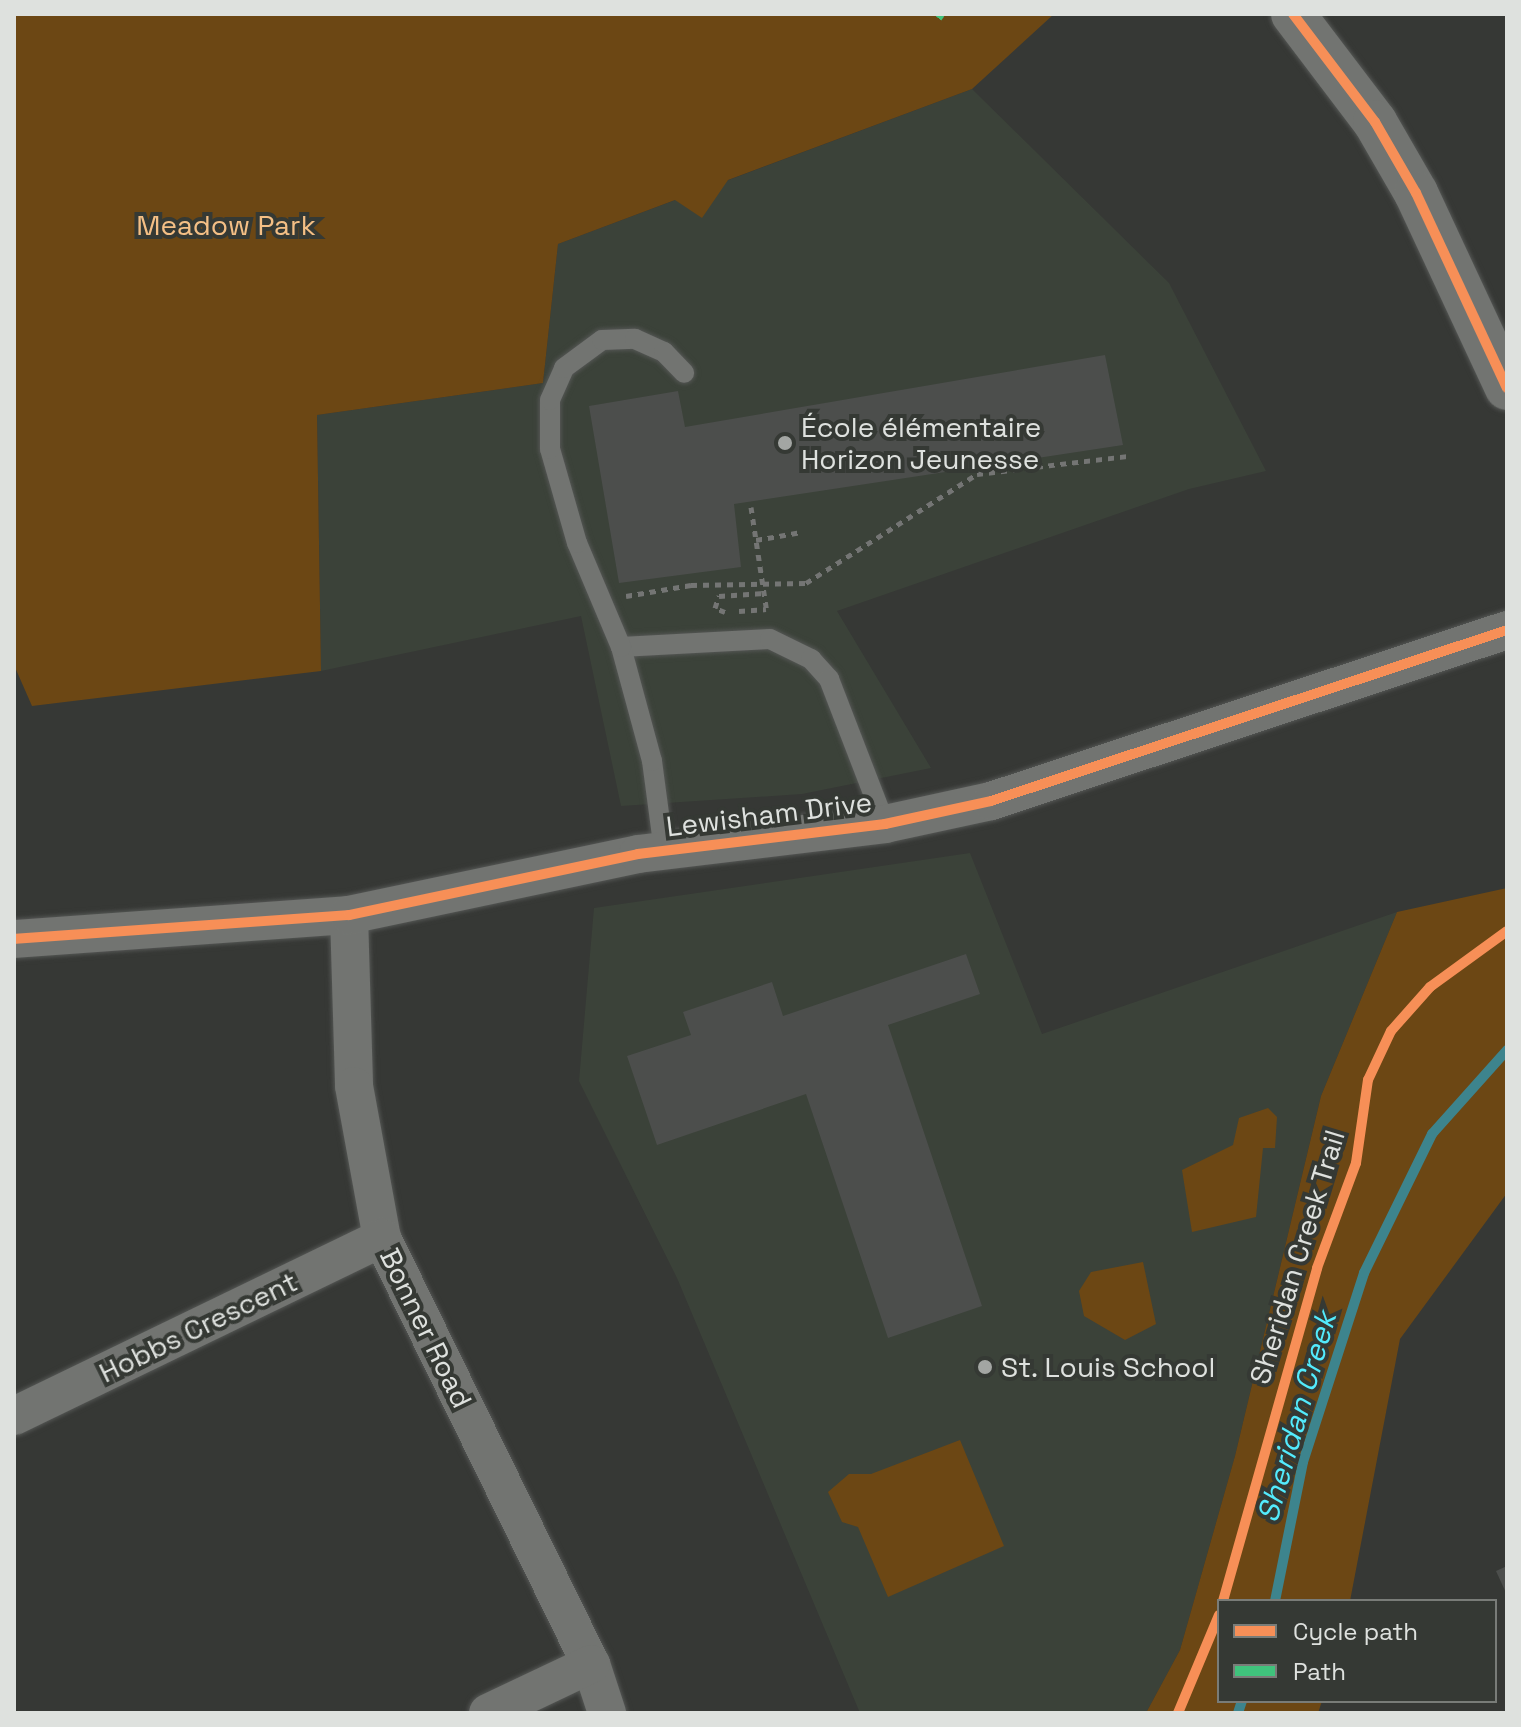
<!DOCTYPE html>
<html>
<head>
<meta charset="utf-8">
<style>
	body { margin:0 }
	#map { position:relative; width:1521px; height:1727px; overflow:hidden; background:#363835; font-family:"Space Grotesk",sans-serif }
	div>[style] { position:absolute }
	[style*='--x'] { left:calc(var(--x)*1px); top:calc(var(--y)*1px); width:calc(var(--w)*1px); rotate:calc(var(--a)*1deg) }
	.built>* { inset:0; background:#3b4239 }
	.green>* { inset:0; background:#6c4714 }
	.stream>* { height:10px; margin:-5px; padding:0 5px; transform-origin:5px; border-radius:5px; background:#3d848d }
	.building>* { inset:0; background:#4c4e4c }
	.path>* { height:5px; margin-top:-2.5px; transform-origin:0; background:repeating-linear-gradient(90deg,#747574 0 6px,transparent 0 12px) }
	.roads { filter:drop-shadow(0 0 2px #545654) drop-shadow(0 0 2px #545654) }
	.lane>* { height:20px; margin:-10px; padding:0 10px; transform-origin:10px; border-radius:10px; background:#727471 }
	.street>* { height:38px; margin:-19px; padding:0 19px; transform-origin:19px; border-radius:19px; background:#727471 }
	.secondary>* { height:44px; margin:-22px; padding:0 22px; transform-origin:22px; border-radius:22px; background:#727471 }
	.quiet>* { height:8px; margin-top:-4px; transform-origin:0; background:repeating-linear-gradient(90deg,#40c37c 0 16px,transparent 0 24px) }
	.cycleway>* { height:10px; margin:-5px; padding:0 5px; transform-origin:5px; border-radius:5px; background:#f78f57 }
	.dots>* { width:22px; height:22px; translate:-50% -50%; box-sizing:border-box; border:4px solid #353934; border-radius:50% }
	span { translate:-50% -50%; white-space:nowrap; text-align:center; line-height:1.15; -webkit-text-stroke:8px #353934; paint-order:stroke }
	.park-label { font-size:28px; color:#f4bf85 }
	.poi-label { font-size:28px; color:#dee1de }
	.left { translate:0 -50%; text-align:left }
	.street-label { font-size:28px; color:#dee1de }
	.water-label { font-size:30px; color:#53ebfd; font-style:italic }
	.frame { position:absolute; inset:0; border:16px solid #dee1de; pointer-events:none }
	.legend { position:absolute; left:1217px; top:1599px; width:280px; height:104px; box-sizing:border-box; background:#353934; border:2px solid #797c78; margin:0; padding:10px 14px; list-style:none; font-size:24px; color:#dee1de }
	.legend li { display:flex; align-items:center; gap:16px; height:40px }
	.legend b { width:40px; border:2px solid #797c78 }
</style>
</head>
<body>
<div id="map">
	<div class="built">
		<i style="clip-path:polygon(972px 89px,1169px 283px,1266px 471px,1189px 489px,837px 611px,931px 768px,802px 794px,621px 806px,581px 616px,321px 671px,317px 415px,543px 383px,558px 244px)"></i>
		<i style="clip-path:polygon(970px 853px,1042px 1034px,1397px 912px,1321px 1096px,1235px 1456px,1180px 1650px,1146px 1713px,860px 1713px,677px 1278px,579px 1081px,594px 908px)"></i>
	</div>
	<div class="green">
		<i style="clip-path:polygon(14px 14px,1054px 14px,972px 89px,728px 180px,702px 218px,675px 200px,558px 244px,543px 383px,317px 415px,321px 671px,32px 706px,14px 665px)"></i>
		<i style="clip-path:polygon(1507px 888px,1507px 1193px,1400px 1339px,1350px 1601px,1219px 1601px,1219px 1701px,1322px 1701px,1318px 1713px,1146px 1713px,1180px 1650px,1235px 1456px,1321px 1096px,1397px 912px)"></i>
		<i style="clip-path:polygon(1268px 1108px,1277px 1117px,1275px 1148px,1263px 1148px,1256px 1217px,1192px 1232px,1182px 1170px,1233px 1145px,1239px 1118px)"></i>
		<i style="clip-path:polygon(1143px 1262px,1156px 1324px,1125px 1340px,1084px 1316px,1079px 1291px,1091px 1272px)"></i>
		<i style="clip-path:polygon(960px 1440px,1004px 1546px,888px 1597px,858px 1527px,842px 1522px,828px 1492px,849px 1474px,871px 1474px)"></i>
	</div>
	<div class="stream">
		<i style="--x:1275;--y:1601;--w:142;--a:-78.6"></i>
		<i style="--x:1303;--y:1462;--w:199;--a:-72.1"></i>
		<i style="--x:1364;--y:1273;--w:155;--a:-63.9"></i>
		<i style="--x:1432;--y:1134;--w:113;--a:-48.2"></i>
		<i style="--x:1238;--y:1713;--w:13;--a:-72"></i>
	</div>
	<div class="building">
		<i style="clip-path:polygon(1105px 355px,1123px 445px,734px 504px,741px 567px,619px 583px,589px 406px,678px 391px,685px 427px)"></i>
		<i style="clip-path:polygon(966px 954px,980px 994px,888px 1025px,982px 1306px,888px 1338px,806px 1094px,657px 1145px,627px 1056px,691px 1035px,683px 1012px,772px 982px,783px 1016px)"></i>
		<i style="clip-path:polygon(1507px 1566px,1507px 1595px,1496px 1571px)"></i>
	</div>
	<div class="path">
		<i style="--x:751;--y:507;--w:107;--a:81.4"></i>
		<i style="--x:756;--y:540;--w:46;--a:-10.1"></i>
		<i style="--x:626;--y:596;--w:66;--a:-9.6"></i>
		<i style="--x:691;--y:585;--w:115;--a:-1"></i>
		<i style="--x:806;--y:583;--w:203;--a:-32.5"></i>
		<i style="--x:977;--y:474;--w:153;--a:-6.8"></i>
		<i style="--x:739;--y:611;--w:27;--a:-4"></i>
		<i style="--x:725;--y:612;--w:11;--a:-158"></i>
		<i style="--x:715;--y:608;--w:13;--a:-72"></i>
		<i style="--x:719;--y:596;--w:45;--a:-3.8"></i>
	</div>
	<div class="roads">
		<div class="lane">
			<i style="--x:621;--y:647;--w:149;--a:-3.1"></i>
			<i style="--x:770;--y:639;--w:46;--a:26"></i>
			<i style="--x:811;--y:659;--w:27;--a:48"></i>
			<i style="--x:829;--y:679;--w:155;--a:68.9"></i>
			<i style="--x:664;--y:851;--w:91;--a:-97.6"></i>
			<i style="--x:652;--y:761;--w:118;--a:-105.2"></i>
			<i style="--x:621;--y:647;--w:113;--a:-112.9"></i>
			<i style="--x:577;--y:543;--w:98;--a:-106"></i>
			<i style="--x:550;--y:449;--w:49;--a:-90"></i>
			<i style="--x:550;--y:400;--w:35;--a:-66"></i>
			<i style="--x:564;--y:368;--w:47;--a:-36.4"></i>
			<i style="--x:602;--y:340;--w:33;--a:-2"></i>
			<i style="--x:635;--y:339;--w:32;--a:24"></i>
			<i style="--x:664;--y:352;--w:29;--a:46"></i>
		</div>
		<div class="street">
			<i style="--x:349;--y:915;--w:171;--a:88.3"></i>
			<i style="--x:354;--y:1086;--w:155;--a:79.6"></i>
			<i style="--x:382;--y:1238;--w:475;--a:63.9"></i>
			<i style="--x:591;--y:1664;--w:52;--a:71.9"></i>
			<i style="--x:14;--y:939;--w:336;--a:-4.1"></i>
			<i style="--x:349;--y:915;--w:295;--a:-11.9"></i>
			<i style="--x:638;--y:854;--w:249;--a:-6.9"></i>
			<i style="--x:885;--y:824;--w:108;--a:-12.2"></i>
			<i style="--x:991;--y:801;--w:544;--a:-18.33"></i>
			<i style="--x:14;--y:1416;--w:409;--a:-25.8"></i>
			<i style="--x:488;--y:1713;--w:114;--a:-25.4"></i>
		</div>
		<div class="secondary">
			<i style="--x:1293;--y:14;--w:136;--a:52.8"></i>
			<i style="--x:1375;--y:122;--w:82;--a:60"></i>
			<i style="--x:1416;--y:193;--w:215;--a:65"></i>
		</div>
	</div>
	<div class="quiet">
		<i style="--x:938;--y:18;--w:5;--a:-53"></i>
	</div>
	<div class="cycleway">
		<i style="--x:1293;--y:14;--w:136;--a:52.8"></i>
		<i style="--x:1375;--y:122;--w:82;--a:60"></i>
		<i style="--x:1416;--y:193;--w:215;--a:65"></i>
		<i style="--x:14;--y:939;--w:336;--a:-4.1"></i>
		<i style="--x:349;--y:915;--w:295;--a:-11.9"></i>
		<i style="--x:638;--y:854;--w:249;--a:-6.9"></i>
		<i style="--x:885;--y:824;--w:108;--a:-12.2"></i>
		<i style="--x:991;--y:801;--w:544;--a:-18.33"></i>
		<i style="--x:1223;--y:1601;--w:346;--a:-74.2"></i>
		<i style="--x:1317;--y:1268;--w:112;--a:-69.6"></i>
		<i style="--x:1356;--y:1163;--w:84;--a:-81.8"></i>
		<i style="--x:1368;--y:1080;--w:54;--a:-64.9"></i>
		<i style="--x:1391;--y:1031;--w:59;--a:-48.4"></i>
		<i style="--x:1430;--y:987;--w:95;--a:-36"></i>
		<i style="--x:1178;--y:1713;--w:106;--a:-67.3"></i>
	</div>
	<div class="dots">
		<i style="left:785px;top:443px;background:#a3a6a3"></i>
		<i style="left:985px;top:1367px;background:#a3a6a3"></i>
	</div>
	<div class="park-label">
		<span style="left:226px;top:225px">Meadow Park</span>
	</div>
	<div class="poi-label">
		<span class="left" style="left:801px;top:443px">École élémentaire<br>Horizon Jeunesse</span>
		<span class="left" style="left:1001px;top:1367px">St. Louis School</span>
	</div>
	<div class="street-label">
		<span style="left:769px;top:814px;rotate:-7deg">Lewisham Drive</span>
		<span style="left:1297px;top:1257px;rotate:-73deg">Sheridan Creek Trail</span>
		<span style="left:198px;top:1327px;rotate:-26deg">Hobbs Crescent</span>
		<span style="left:426px;top:1328px;rotate:64deg">Bonner Road</span>
	</div>
	<div class="water-label">
		<span style="left:1297px;top:1417px;rotate:-74deg">Sheridan Creek</span>
	</div>
	<div class="frame"></div>
	<ul class="legend">
	<li><b style="height:10px;background:#f78f57"></b>Cycle path</li>
	<li><b style="height:10px;background:#40c37c"></b>Path</li>
	</ul>
</div>
</body>
</html>
